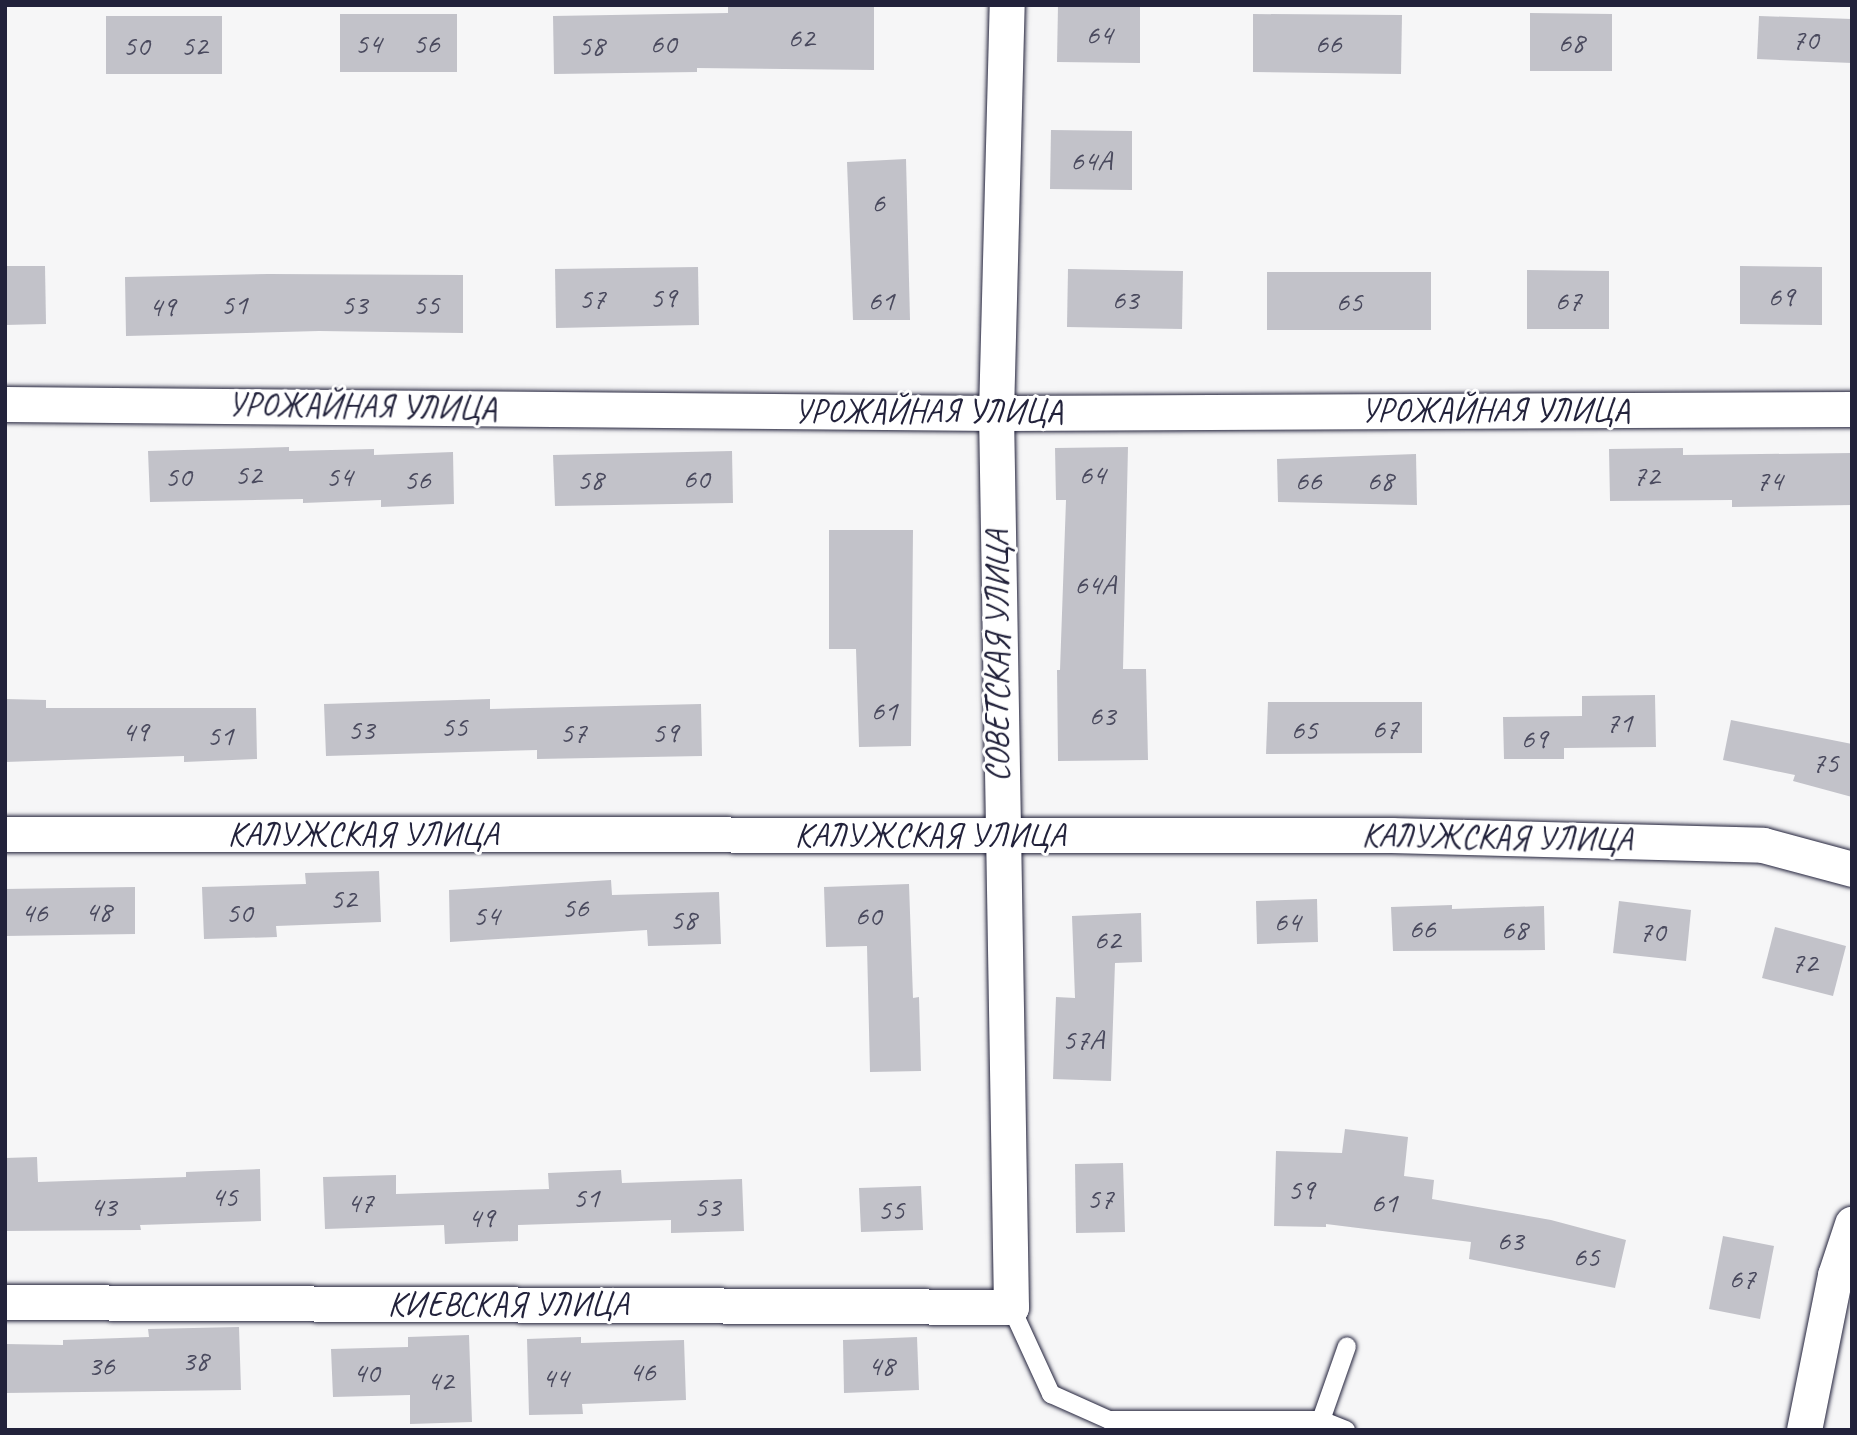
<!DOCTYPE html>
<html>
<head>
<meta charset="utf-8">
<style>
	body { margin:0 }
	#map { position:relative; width:1857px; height:1435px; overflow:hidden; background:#f6f6f7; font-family:Caveat,sans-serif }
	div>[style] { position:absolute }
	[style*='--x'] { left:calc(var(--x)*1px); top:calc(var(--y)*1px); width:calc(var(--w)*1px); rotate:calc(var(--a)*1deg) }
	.building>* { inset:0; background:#c2c2c9 }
	.roads { filter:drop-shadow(0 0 2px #22223b) drop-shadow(0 0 2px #22223b) }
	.service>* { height:18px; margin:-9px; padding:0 9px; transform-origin:9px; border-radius:9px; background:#fff }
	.minor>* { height:35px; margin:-17.5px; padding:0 17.5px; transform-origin:17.5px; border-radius:17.5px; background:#fff }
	span { translate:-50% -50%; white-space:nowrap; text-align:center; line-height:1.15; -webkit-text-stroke:6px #fff; paint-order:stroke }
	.number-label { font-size:30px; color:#4a4a5e }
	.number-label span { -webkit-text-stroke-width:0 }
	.street-label { font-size:33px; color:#22223b }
	.frame { position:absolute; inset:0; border:7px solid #22223b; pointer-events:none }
</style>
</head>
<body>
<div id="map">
	<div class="building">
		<i style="clip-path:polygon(728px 5px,874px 5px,874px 70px,697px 68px,697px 72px,554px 74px,553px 16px,728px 13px)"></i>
		<i style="clip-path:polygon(1058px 5px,1140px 5px,1140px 63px,1057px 62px)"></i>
		<i style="clip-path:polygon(1530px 13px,1612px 14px,1612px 71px,1530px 71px)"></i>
		<i style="clip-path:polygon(340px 14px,457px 14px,457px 72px,340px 72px)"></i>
		<i style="clip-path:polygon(1253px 14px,1402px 15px,1401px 74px,1253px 72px)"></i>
		<i style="clip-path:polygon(106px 16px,222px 16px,222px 74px,106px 74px)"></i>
		<i style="clip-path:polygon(1759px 16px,1852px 19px,1852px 63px,1757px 59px)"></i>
		<i style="clip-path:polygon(1051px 130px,1132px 131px,1132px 190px,1050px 189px)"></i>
		<i style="clip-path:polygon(906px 159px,910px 320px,853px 320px,847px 162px)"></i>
		<i style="clip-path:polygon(5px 266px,45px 266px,46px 324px,5px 325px)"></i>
		<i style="clip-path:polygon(1740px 266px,1822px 267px,1822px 325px,1740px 324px)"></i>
		<i style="clip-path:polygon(698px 267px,699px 325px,556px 328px,555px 269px)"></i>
		<i style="clip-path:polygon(1068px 269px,1183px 271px,1182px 329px,1067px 327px)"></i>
		<i style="clip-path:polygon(1527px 270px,1609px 271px,1609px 329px,1527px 329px)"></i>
		<i style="clip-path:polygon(1267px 272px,1431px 272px,1431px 330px,1267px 330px)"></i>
		<i style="clip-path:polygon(268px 274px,463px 275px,463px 333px,319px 331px,126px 336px,125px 277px)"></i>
		<i style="clip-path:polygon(289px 447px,289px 451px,374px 449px,374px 455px,453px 452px,454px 504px,381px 507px,381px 500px,303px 503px,303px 499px,150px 502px,148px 451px)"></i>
		<i style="clip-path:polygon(1128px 447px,1123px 669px,1146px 669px,1148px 760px,1058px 761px,1057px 670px,1060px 670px,1066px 500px,1056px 500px,1055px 448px)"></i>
		<i style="clip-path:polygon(1683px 448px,1683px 455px,1852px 453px,1852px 505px,1732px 507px,1732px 500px,1610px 501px,1609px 449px)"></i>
		<i style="clip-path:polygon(732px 451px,733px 503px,555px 506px,553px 455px)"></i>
		<i style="clip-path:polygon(1416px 454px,1417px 505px,1278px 502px,1277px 459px)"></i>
		<i style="clip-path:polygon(829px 530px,913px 530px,911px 746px,859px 747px,856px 649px,829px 649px)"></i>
		<i style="clip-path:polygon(1655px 695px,1656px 747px,1564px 748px,1564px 759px,1504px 759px,1503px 717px,1582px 716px,1582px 696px)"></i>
		<i style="clip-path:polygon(5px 699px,46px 700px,46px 708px,256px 708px,257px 759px,184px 762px,184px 756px,5px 762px)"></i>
		<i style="clip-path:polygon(490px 699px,490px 709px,701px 704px,702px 756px,537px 759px,537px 750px,326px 756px,324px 704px)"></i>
		<i style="clip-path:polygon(1268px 702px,1422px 702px,1422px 753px,1266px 754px)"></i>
		<i style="clip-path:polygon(1731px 720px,1852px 744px,1852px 797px,1793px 781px,1795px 775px,1723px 760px)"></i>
		<i style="clip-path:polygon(379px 871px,381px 922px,276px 926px,277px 937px,204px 939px,202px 887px,306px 884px,305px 873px)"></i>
		<i style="clip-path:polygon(611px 880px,612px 895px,719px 892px,721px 944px,648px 946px,647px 930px,450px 942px,449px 890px)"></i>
		<i style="clip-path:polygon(909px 884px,913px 998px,919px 997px,921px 1071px,870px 1072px,867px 946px,826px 947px,824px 887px)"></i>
		<i style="clip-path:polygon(135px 887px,135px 934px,5px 936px,5px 889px)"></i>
		<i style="clip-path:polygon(1317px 899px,1318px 942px,1257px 944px,1256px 901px)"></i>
		<i style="clip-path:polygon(1619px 901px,1691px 910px,1686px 961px,1613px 953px)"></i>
		<i style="clip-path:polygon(1452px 905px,1452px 909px,1544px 906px,1545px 950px,1393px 951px,1391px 907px)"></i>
		<i style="clip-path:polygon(1141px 913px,1142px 962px,1115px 963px,1111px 1081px,1053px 1079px,1056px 997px,1075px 998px,1072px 916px)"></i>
		<i style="clip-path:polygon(1775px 927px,1846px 946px,1833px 996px,1762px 978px)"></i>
		<i style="clip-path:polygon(1345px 1129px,1408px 1137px,1404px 1176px,1434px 1180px,1432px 1199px,1551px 1220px,1626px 1240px,1615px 1288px,1469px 1259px,1471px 1242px,1326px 1224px,1326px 1227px,1274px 1226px,1276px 1151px,1342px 1153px)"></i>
		<i style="clip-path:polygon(37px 1157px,38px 1182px,186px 1177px,186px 1172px,260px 1169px,261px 1221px,140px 1225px,141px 1230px,5px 1231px,5px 1158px)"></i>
		<i style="clip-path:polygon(1123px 1163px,1125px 1232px,1076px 1233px,1075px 1164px)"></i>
		<i style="clip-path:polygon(621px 1170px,622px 1183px,742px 1179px,744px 1231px,671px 1233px,671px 1220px,518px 1225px,518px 1241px,445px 1244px,444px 1225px,325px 1229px,323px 1177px,396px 1175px,396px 1194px,549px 1189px,548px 1173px)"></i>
		<i style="clip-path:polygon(921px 1186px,923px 1230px,861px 1232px,859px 1188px)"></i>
		<i style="clip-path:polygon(1723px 1236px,1774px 1246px,1760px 1319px,1709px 1309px)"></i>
		<i style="clip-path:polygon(239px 1327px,241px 1390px,5px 1393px,5px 1344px,63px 1345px,63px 1340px,149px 1337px,148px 1329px)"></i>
		<i style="clip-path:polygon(469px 1335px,472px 1422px,410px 1424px,410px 1395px,333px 1397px,331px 1349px,408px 1347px,408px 1337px)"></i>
		<i style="clip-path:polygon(581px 1337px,581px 1343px,684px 1340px,686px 1400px,582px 1404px,583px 1414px,529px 1415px,527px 1339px)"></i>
		<i style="clip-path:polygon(917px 1337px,919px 1390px,844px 1393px,843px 1340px)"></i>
	</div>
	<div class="roads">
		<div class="service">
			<i style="--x:1011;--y:1307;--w:96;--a:65.3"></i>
			<i style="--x:1051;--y:1394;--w:64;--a:24.1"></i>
			<i style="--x:1109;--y:1420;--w:212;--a:0"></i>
			<i style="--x:1321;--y:1420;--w:27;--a:22"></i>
			<i style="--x:1321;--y:1420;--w:78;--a:-70.6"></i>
		</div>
		<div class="minor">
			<i style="--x:5;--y:404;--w:991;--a:0.52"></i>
			<i style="--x:996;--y:413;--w:856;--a:-0.27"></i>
			<i style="--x:5;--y:834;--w:1386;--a:0.04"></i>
			<i style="--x:1391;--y:835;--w:372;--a:1.5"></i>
			<i style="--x:1763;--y:845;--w:92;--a:15.1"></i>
			<i style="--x:5;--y:1302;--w:1006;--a:0.28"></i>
			<i style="--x:1011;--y:1307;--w:894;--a:-90.96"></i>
			<i style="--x:996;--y:413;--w:408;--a:-88.5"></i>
			<i style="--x:1804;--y:1430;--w:158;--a:-78.7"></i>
			<i style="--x:1835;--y:1275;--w:54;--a:-71.6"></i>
		</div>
	</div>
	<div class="number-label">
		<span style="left:1099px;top:34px">64</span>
		<span style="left:801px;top:37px">62</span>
		<span style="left:1805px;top:39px">70</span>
		<span style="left:1571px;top:42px">68</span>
		<span style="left:368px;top:43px">54</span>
		<span style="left:426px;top:43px">56</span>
		<span style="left:663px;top:43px">60</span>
		<span style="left:1328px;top:43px">66</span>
		<span style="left:136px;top:45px">50</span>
		<span style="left:194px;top:45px">52</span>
		<span style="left:591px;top:45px">58</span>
		<span style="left:1091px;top:160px">64А</span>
		<span style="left:878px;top:202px">6</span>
		<span style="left:1781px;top:296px">69</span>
		<span style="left:663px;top:297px">59</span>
		<span style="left:592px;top:298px">57</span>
		<span style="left:1125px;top:299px">63</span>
		<span style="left:881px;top:300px">61</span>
		<span style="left:1568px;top:300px">67</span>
		<span style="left:1349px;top:301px">65</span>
		<span style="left:234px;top:304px">51</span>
		<span style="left:354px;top:304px">53</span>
		<span style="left:426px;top:304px">55</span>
		<span style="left:162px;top:306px">49</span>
		<span style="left:248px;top:474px">52</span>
		<span style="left:1092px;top:474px">64</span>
		<span style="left:1646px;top:475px">72</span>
		<span style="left:178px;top:476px">50</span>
		<span style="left:339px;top:476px">54</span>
		<span style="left:696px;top:478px">60</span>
		<span style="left:417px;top:479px">56</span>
		<span style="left:590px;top:479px">58</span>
		<span style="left:1308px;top:480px">66</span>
		<span style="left:1380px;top:480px">68</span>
		<span style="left:1769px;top:480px">74</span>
		<span style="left:1095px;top:584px">64А</span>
		<span style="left:884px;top:710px">61</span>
		<span style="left:1102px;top:715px">63</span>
		<span style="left:1619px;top:722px">71</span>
		<span style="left:454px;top:726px">55</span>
		<span style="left:1385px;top:728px">67</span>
		<span style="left:361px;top:729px">53</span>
		<span style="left:1304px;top:729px">65</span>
		<span style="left:135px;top:731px">49</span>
		<span style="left:573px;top:732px">57</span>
		<span style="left:665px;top:732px">59</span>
		<span style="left:220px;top:735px">51</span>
		<span style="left:1534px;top:738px">69</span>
		<span style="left:1825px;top:762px">75</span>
		<span style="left:343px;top:898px">52</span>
		<span style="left:575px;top:907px">56</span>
		<span style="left:98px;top:911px">48</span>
		<span style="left:34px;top:912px">46</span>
		<span style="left:239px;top:912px">50</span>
		<span style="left:486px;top:915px">54</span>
		<span style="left:868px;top:915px">60</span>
		<span style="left:683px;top:919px">58</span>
		<span style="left:1287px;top:921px">64</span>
		<span style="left:1422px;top:928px">66</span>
		<span style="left:1514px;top:929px">68</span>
		<span style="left:1652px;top:931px">70</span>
		<span style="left:1107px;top:939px">62</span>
		<span style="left:1804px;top:962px">72</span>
		<span style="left:1083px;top:1039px">57А</span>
		<span style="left:1301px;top:1189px">59</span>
		<span style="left:224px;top:1196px">45</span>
		<span style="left:586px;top:1197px">51</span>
		<span style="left:1100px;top:1198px">57</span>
		<span style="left:360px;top:1202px">47</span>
		<span style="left:1384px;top:1202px">61</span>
		<span style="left:103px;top:1206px">43</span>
		<span style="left:707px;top:1206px">53</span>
		<span style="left:891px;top:1209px">55</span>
		<span style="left:481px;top:1217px">49</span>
		<span style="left:1510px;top:1240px">63</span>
		<span style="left:1586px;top:1256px">65</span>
		<span style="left:1742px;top:1278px">67</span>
		<span style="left:195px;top:1360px">38</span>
		<span style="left:101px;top:1365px">36</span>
		<span style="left:881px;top:1365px">48</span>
		<span style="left:642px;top:1371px">46</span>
		<span style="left:366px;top:1372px">40</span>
		<span style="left:555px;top:1377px">44</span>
		<span style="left:440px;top:1380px">42</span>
	</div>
	<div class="street-label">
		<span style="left:362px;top:407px;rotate:1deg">УРОЖАЙНАЯ УЛИЦА</span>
		<span style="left:1495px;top:411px">УРОЖАЙНАЯ УЛИЦА</span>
		<span style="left:928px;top:412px">УРОЖАЙНАЯ УЛИЦА</span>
		<span style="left:998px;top:656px;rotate:-90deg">СОВЕТСКАЯ УЛИЦА</span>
		<span style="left:363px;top:835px">КАЛУЖСКАЯ УЛИЦА</span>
		<span style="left:930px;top:836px">КАЛУЖСКАЯ УЛИЦА</span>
		<span style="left:1497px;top:838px;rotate:1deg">КАЛУЖСКАЯ УЛИЦА</span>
		<span style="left:508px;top:1305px">КИЕВСКАЯ УЛИЦА</span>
	</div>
	<div class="frame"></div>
</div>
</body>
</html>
